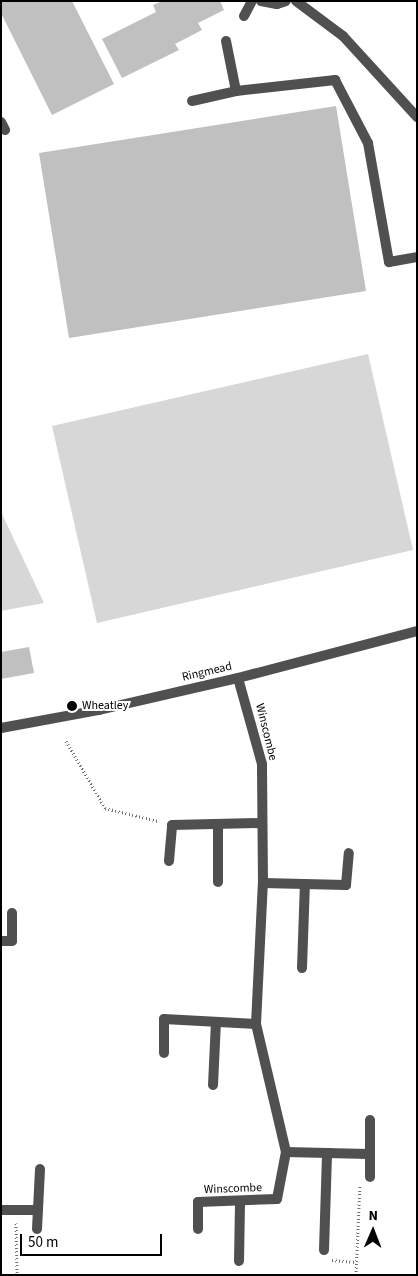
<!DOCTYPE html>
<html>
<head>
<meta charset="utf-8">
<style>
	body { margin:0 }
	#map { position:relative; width:418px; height:1276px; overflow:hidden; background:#fff; font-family:"Source Sans 3",sans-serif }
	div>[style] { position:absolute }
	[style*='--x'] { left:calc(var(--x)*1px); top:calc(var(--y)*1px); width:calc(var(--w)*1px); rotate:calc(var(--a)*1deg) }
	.green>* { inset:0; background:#d7d7d7 }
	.building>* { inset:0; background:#c0c0c0 }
	.path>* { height:3px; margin-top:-1.5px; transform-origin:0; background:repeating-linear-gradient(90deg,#727272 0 1px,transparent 0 3.5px) }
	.service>* { height:10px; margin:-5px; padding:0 5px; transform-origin:5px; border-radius:5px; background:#505050 }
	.minor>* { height:10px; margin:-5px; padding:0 5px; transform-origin:5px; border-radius:5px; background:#505050 }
	.tertiary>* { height:10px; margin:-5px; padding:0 5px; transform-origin:5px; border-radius:5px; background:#505050 }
	.dots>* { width:14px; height:14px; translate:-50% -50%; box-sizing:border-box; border:2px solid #fff; border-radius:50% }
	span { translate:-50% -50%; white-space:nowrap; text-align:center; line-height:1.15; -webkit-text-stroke:4px #fff; paint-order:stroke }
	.street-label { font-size:12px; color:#000 }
	.poi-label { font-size:12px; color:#000 }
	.left { translate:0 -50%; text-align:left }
	.frame { position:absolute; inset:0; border:2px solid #000; pointer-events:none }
	.north { position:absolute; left:348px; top:1206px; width:50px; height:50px; -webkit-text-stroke:4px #fff; paint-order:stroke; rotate:1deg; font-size:14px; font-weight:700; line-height:20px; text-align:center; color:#000 }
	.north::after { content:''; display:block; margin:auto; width:18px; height:22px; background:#000; clip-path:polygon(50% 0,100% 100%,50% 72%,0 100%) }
	.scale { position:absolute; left:20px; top:1234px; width:142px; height:22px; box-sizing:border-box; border:2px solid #000; border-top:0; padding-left:6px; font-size:15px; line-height:18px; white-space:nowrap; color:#000; -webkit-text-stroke:4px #fff; paint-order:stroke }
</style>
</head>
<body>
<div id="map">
	<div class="green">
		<i style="clip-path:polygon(368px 354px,413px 550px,97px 623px,52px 426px)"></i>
		<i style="clip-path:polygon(1px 512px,44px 603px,1px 611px)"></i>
	</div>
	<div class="building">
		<i style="clip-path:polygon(1px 1px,72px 1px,114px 84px,52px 115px,1px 13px)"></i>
		<i style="clip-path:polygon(162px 1px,220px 1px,224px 10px,198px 23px,202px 30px,175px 44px,179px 50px,122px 78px,102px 39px,156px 12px,153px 5px)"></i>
		<i style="clip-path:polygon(336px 106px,366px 291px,69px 338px,39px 153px)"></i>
		<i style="clip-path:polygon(29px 647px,34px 673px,1px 679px,1px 652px)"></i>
	</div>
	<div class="path">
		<i style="--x:66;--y:741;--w:78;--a:59.8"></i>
		<i style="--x:105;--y:808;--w:55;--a:13.8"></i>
		<i style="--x:16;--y:1223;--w:52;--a:88.9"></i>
		<i style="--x:332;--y:1260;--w:24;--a:5"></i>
		<i style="--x:356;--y:1275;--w:90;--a:-87.5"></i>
	</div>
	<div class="service">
		<i style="--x:296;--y:1;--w:59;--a:36.7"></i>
		<i style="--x:343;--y:36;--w:110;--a:47.6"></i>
		<i style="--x:244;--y:16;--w:17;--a:-62"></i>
		<i style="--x:226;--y:41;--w:51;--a:78.7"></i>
		<i style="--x:236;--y:91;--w:100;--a:-6.3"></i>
		<i style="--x:335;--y:80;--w:71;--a:62.4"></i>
		<i style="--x:368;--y:143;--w:121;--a:80"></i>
		<i style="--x:389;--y:262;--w:28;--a:-10"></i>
		<i style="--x:192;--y:101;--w:45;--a:-12.8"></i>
		<i style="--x:1;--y:122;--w:9;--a:63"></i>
		<i style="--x:218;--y:882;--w:58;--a:-90"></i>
		<i style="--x:302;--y:968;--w:84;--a:-88"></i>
		<i style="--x:213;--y:1085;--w:63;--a:-87.3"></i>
		<i style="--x:324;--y:1250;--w:97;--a:-88.2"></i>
		<i style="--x:239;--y:1261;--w:60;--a:-89"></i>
	</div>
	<div class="minor">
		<i style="--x:261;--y:1;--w:16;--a:11"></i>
		<i style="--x:277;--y:4;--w:9;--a:-18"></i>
		<i style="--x:169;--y:861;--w:36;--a:-85"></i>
		<i style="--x:172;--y:825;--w:90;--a:-1.3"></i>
		<i style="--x:263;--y:883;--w:83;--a:1.4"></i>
		<i style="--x:346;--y:885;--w:32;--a:-85"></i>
		<i style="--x:1;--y:941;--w:11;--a:0"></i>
		<i style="--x:12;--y:941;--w:28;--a:-90"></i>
		<i style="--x:164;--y:1053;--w:34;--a:-90"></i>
		<i style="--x:164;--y:1019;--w:92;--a:3.1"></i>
		<i style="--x:370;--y:1120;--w:57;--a:90"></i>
		<i style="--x:286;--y:1152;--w:82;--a:1.4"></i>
		<i style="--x:1;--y:1210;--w:37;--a:0"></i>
		<i style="--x:37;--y:1229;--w:60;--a:-87.1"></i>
		<i style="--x:198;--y:1229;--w:27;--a:-90"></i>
		<i style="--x:198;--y:1202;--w:79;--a:-2.2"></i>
		<i style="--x:277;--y:1199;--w:48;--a:-79.2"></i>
		<i style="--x:286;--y:1152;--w:131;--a:-103.2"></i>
		<i style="--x:256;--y:1024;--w:141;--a:-87.2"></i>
		<i style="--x:263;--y:883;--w:119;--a:-90.5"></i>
		<i style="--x:262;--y:764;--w:89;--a:-105.6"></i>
	</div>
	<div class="tertiary">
		<i style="--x:1;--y:728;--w:100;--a:-10.4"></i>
		<i style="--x:99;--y:710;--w:143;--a:-13"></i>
		<i style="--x:238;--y:678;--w:185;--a:-14.7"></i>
	</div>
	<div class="dots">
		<i style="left:72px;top:706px;background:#000"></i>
	</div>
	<div class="street-label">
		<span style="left:207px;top:672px;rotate:-13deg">Ringmead</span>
		<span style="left:266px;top:732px;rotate:76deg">Winscombe</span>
		<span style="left:233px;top:1189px;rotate:-2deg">Winscombe</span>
	</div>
	<div class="poi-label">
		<span class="left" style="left:82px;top:706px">Wheatley</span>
	</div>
	<div class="frame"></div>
	<div class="north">N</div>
	<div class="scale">50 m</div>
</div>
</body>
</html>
